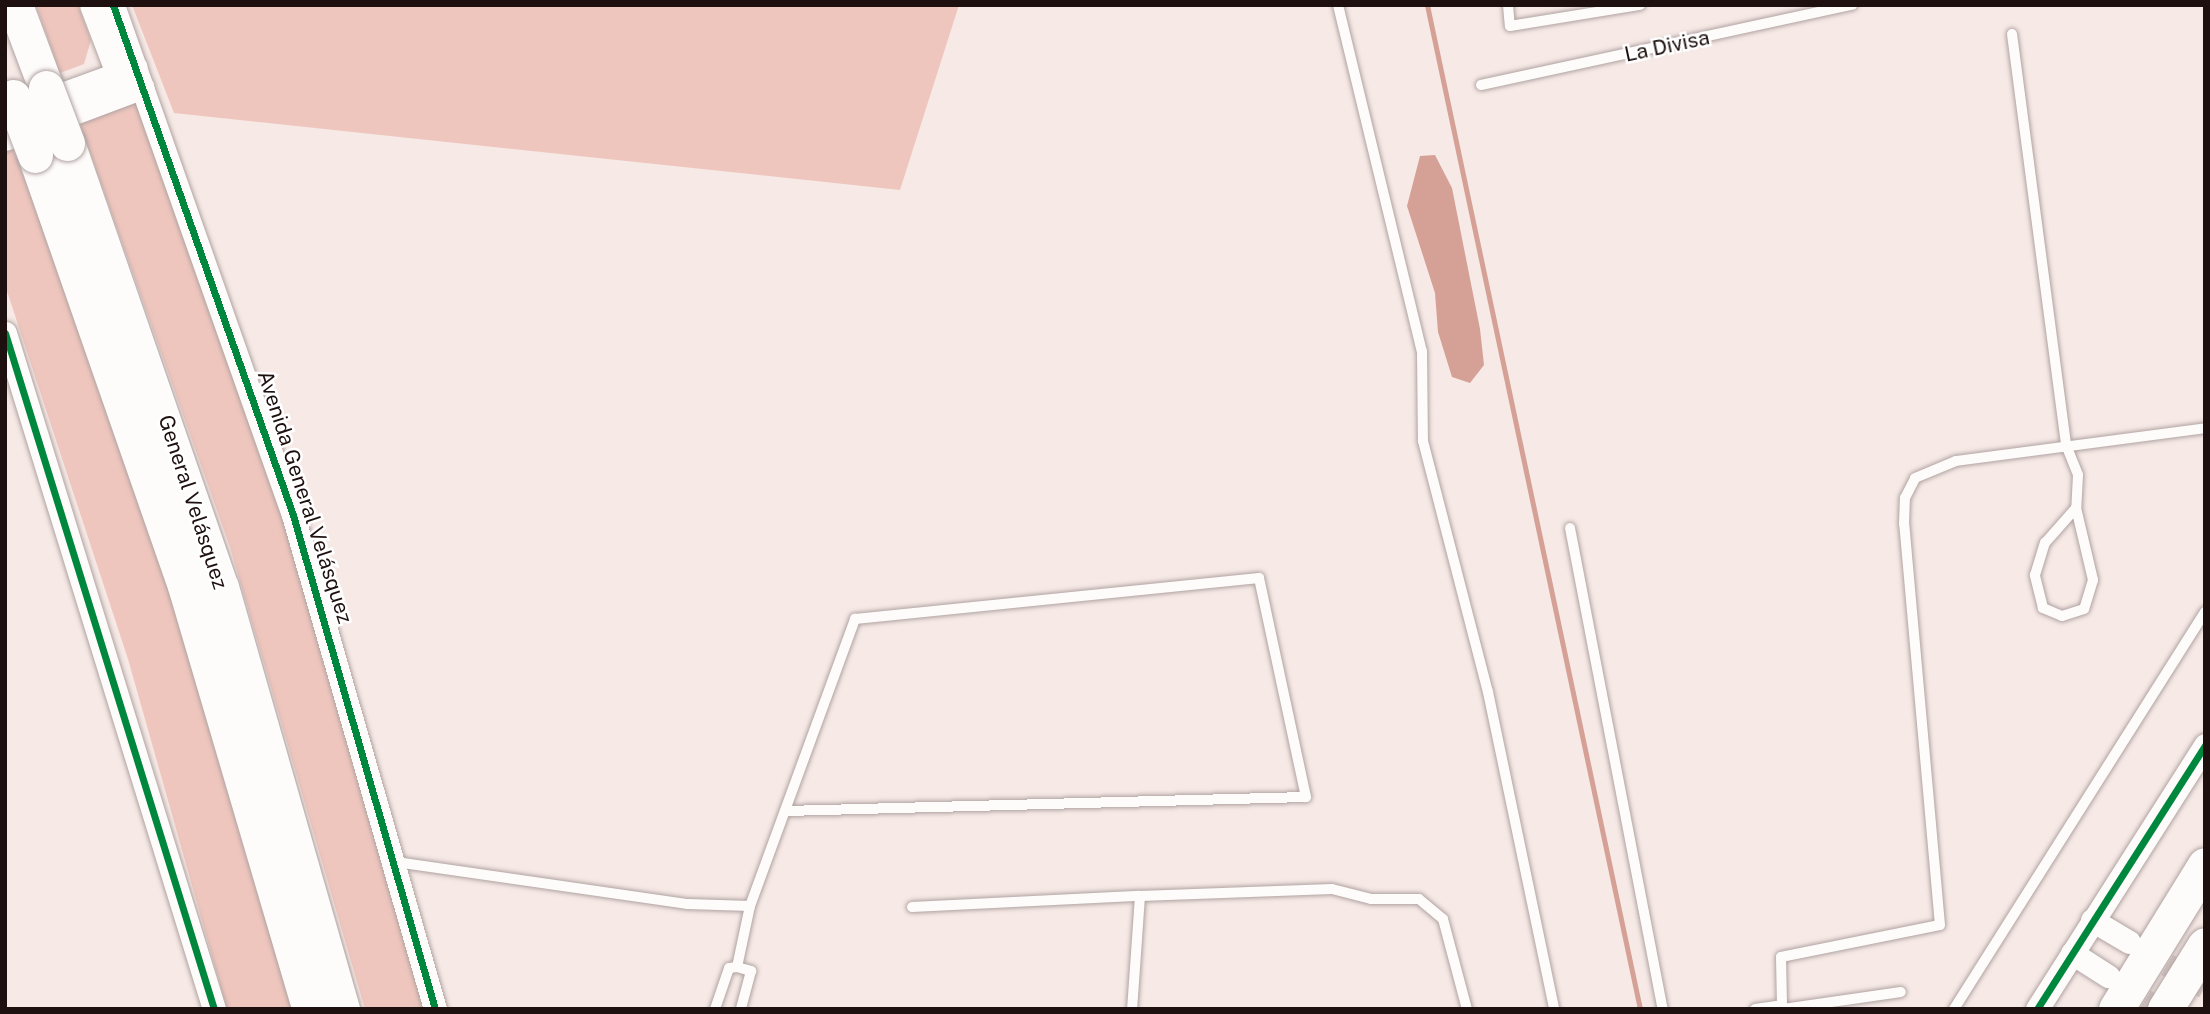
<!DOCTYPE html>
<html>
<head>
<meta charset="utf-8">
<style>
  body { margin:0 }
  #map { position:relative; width:2210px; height:1014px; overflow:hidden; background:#f6e9e6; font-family:"Public Sans",sans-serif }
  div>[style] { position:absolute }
  .green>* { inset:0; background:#efc6be }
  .water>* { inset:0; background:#d5a096 }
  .stream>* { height:5px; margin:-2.5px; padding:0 2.5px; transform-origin:2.5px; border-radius:2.5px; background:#d5a096 }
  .tertiary-tunnel>* { height:23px; margin-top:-11.5px; transform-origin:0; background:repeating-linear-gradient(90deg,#d5c8c6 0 23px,transparent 0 34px) }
  .roads { filter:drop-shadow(0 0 2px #b0a3a1) drop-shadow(0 0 2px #b0a3a1) }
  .service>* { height:10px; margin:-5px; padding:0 5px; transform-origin:5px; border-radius:5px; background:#fefcfb }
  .tertiary>* { height:23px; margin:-11.5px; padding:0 11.5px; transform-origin:11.5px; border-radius:11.5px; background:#fefcfb }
  .motorway>* { height:35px; margin:-17.5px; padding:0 17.5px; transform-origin:17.5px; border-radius:17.5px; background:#fefcfb }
  .bridges { filter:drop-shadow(0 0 2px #b0a3a1) drop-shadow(0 0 2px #b0a3a1) }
  .motorway-bridge>* { height:35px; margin:-17.5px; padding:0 17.5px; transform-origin:17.5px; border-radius:17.5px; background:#fefcfb }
  .cycleway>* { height:7px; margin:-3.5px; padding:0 3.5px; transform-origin:3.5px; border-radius:3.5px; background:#00873e }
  span { translate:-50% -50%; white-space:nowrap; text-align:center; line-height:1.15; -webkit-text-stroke:5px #fff; paint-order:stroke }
  .street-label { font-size:21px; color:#1d100e }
  .frame { position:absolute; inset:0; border:7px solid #1d100e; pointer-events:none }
</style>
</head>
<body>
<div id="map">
  <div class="green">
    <i style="clip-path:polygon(36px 5px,78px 5px,91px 40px,84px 64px,60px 73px)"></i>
    <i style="clip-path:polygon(132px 5px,959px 5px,900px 190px,174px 113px)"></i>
    <i style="clip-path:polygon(132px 102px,140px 105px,292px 541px,425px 1009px,365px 1009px,230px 547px,79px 121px)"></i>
    <i style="clip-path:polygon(5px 147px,12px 147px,59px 269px,168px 588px,293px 1009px,227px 1009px,128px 659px,5px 285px)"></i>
  </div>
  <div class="water">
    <i style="clip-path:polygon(1435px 155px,1452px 188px,1480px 329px,1484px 365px,1470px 383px,1452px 377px,1438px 332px,1435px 293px,1407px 206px,1420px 156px)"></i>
  </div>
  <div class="stream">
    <i style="left:1427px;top:5px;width:1026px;rotate:78.02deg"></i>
  </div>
  <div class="tertiary-tunnel">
    <i style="left:2138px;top:947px;width:78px;rotate:30.8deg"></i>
    <i style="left:2116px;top:982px;width:51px;rotate:32.1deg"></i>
  </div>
  <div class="roads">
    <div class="service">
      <i style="left:1338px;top:5px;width:356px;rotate:76.4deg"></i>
      <i style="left:1422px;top:351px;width:90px;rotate:89.4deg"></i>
      <i style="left:1423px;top:441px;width:259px;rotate:75.5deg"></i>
      <i style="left:1488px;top:692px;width:324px;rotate:78.2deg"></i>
      <i style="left:1508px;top:5px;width:21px;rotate:85deg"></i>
      <i style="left:1510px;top:26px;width:132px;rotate:-9.2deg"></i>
      <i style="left:2012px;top:34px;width:415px;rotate:82.5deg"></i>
      <i style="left:2066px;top:445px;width:32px;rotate:68deg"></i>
      <i style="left:2078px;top:475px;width:33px;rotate:93deg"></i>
      <i style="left:2076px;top:508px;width:74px;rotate:76.7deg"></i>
      <i style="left:2093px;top:580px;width:30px;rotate:107deg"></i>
      <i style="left:2084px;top:609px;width:23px;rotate:162deg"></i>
      <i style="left:2062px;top:616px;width:21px;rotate:-157deg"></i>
      <i style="left:2043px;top:608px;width:34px;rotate:-104deg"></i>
      <i style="left:2035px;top:575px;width:34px;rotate:-73deg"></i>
      <i style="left:2045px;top:543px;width:47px;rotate:-48.5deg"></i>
      <i style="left:1481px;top:85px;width:380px;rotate:-12.2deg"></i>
      <i style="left:1570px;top:528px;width:490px;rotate:79.1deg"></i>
      <i style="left:396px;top:862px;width:295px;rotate:8.2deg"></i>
      <i style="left:688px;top:904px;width:62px;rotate:1.8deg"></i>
      <i style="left:750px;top:906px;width:306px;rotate:-69.9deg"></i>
      <i style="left:855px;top:619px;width:406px;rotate:-5.8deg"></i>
      <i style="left:1259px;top:578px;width:224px;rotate:77.9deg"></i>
      <i style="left:1306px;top:797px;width:521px;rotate:178.46deg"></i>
      <i style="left:1140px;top:896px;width:192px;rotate:-2.1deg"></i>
      <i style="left:1332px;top:889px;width:40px;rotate:14.4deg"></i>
      <i style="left:1371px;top:899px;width:48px"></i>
      <i style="left:1419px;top:899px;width:31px;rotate:40deg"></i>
      <i style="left:1443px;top:919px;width:93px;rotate:75.1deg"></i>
      <i style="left:912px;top:907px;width:228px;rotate:-2.8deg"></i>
      <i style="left:1140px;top:896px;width:113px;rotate:94deg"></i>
      <i style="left:737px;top:967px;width:15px;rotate:16deg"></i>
      <i style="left:751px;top:971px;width:39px;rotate:105deg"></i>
      <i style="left:715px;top:1009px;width:43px;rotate:-71.1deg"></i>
      <i style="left:729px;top:968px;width:8px;rotate:-7deg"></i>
      <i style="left:737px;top:967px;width:62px;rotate:-78deg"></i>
      <i style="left:1755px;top:1009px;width:27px;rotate:-8deg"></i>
      <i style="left:1782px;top:1005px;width:48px;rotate:-91.2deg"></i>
      <i style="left:1781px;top:957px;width:162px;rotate:-11.4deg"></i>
      <i style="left:1940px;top:925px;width:403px;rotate:-95.1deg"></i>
      <i style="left:1904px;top:524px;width:26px;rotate:-88deg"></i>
      <i style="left:1905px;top:498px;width:22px;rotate:-63deg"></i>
      <i style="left:1915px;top:478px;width:44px;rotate:-22.5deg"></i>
      <i style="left:1956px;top:461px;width:251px;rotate:-7.5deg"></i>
      <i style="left:1783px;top:1009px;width:119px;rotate:-8.2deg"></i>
      <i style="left:1954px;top:1009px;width:470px;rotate:-57.7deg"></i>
    </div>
    <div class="tertiary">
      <i style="left:91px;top:5px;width:73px;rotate:69.1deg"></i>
      <i style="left:113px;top:5px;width:541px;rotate:70.56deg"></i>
      <i style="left:293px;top:515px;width:514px;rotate:73.96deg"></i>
      <i style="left:37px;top:103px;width:105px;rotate:-20deg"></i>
      <i style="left:5px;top:139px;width:147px;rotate:-20.6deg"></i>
      <i style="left:5px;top:333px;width:708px;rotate:72.82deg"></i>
      <i style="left:2092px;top:920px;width:43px;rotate:30.7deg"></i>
      <i style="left:2072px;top:953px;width:43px;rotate:32.6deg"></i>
      <i style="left:2037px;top:1009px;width:313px;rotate:-57.5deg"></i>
    </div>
    <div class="motorway">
      <i style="left:15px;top:5px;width:89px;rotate:69.5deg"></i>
      <i style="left:67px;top:143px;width:470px;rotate:70.9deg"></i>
      <i style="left:221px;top:587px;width:439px;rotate:74deg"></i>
      <i style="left:35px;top:155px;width:460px;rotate:70.8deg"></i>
      <i style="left:186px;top:589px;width:438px;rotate:73.6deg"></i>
      <i style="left:2116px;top:1009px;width:169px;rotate:-58.3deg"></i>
      <i style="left:2165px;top:1009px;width:75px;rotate:-58deg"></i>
    </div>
  </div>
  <div class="bridges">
    <div class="motorway-bridge">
      <i style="left:46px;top:88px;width:59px;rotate:69.1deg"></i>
      <i style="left:13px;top:97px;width:62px;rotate:69.2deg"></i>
    </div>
  </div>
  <div class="cycleway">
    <i style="left:113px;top:5px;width:541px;rotate:70.56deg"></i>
    <i style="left:293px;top:515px;width:514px;rotate:73.96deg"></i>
    <i style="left:5px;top:333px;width:708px;rotate:72.82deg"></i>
    <i style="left:2037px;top:1009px;width:313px;rotate:-57.5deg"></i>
  </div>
  <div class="street-label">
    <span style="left:1667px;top:46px;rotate:-12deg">La Divisa</span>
    <span style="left:305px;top:497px;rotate:72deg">Avenida General Velásquez</span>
    <span style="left:193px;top:502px;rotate:72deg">General Velásquez</span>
  </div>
  <div class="frame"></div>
</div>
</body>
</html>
